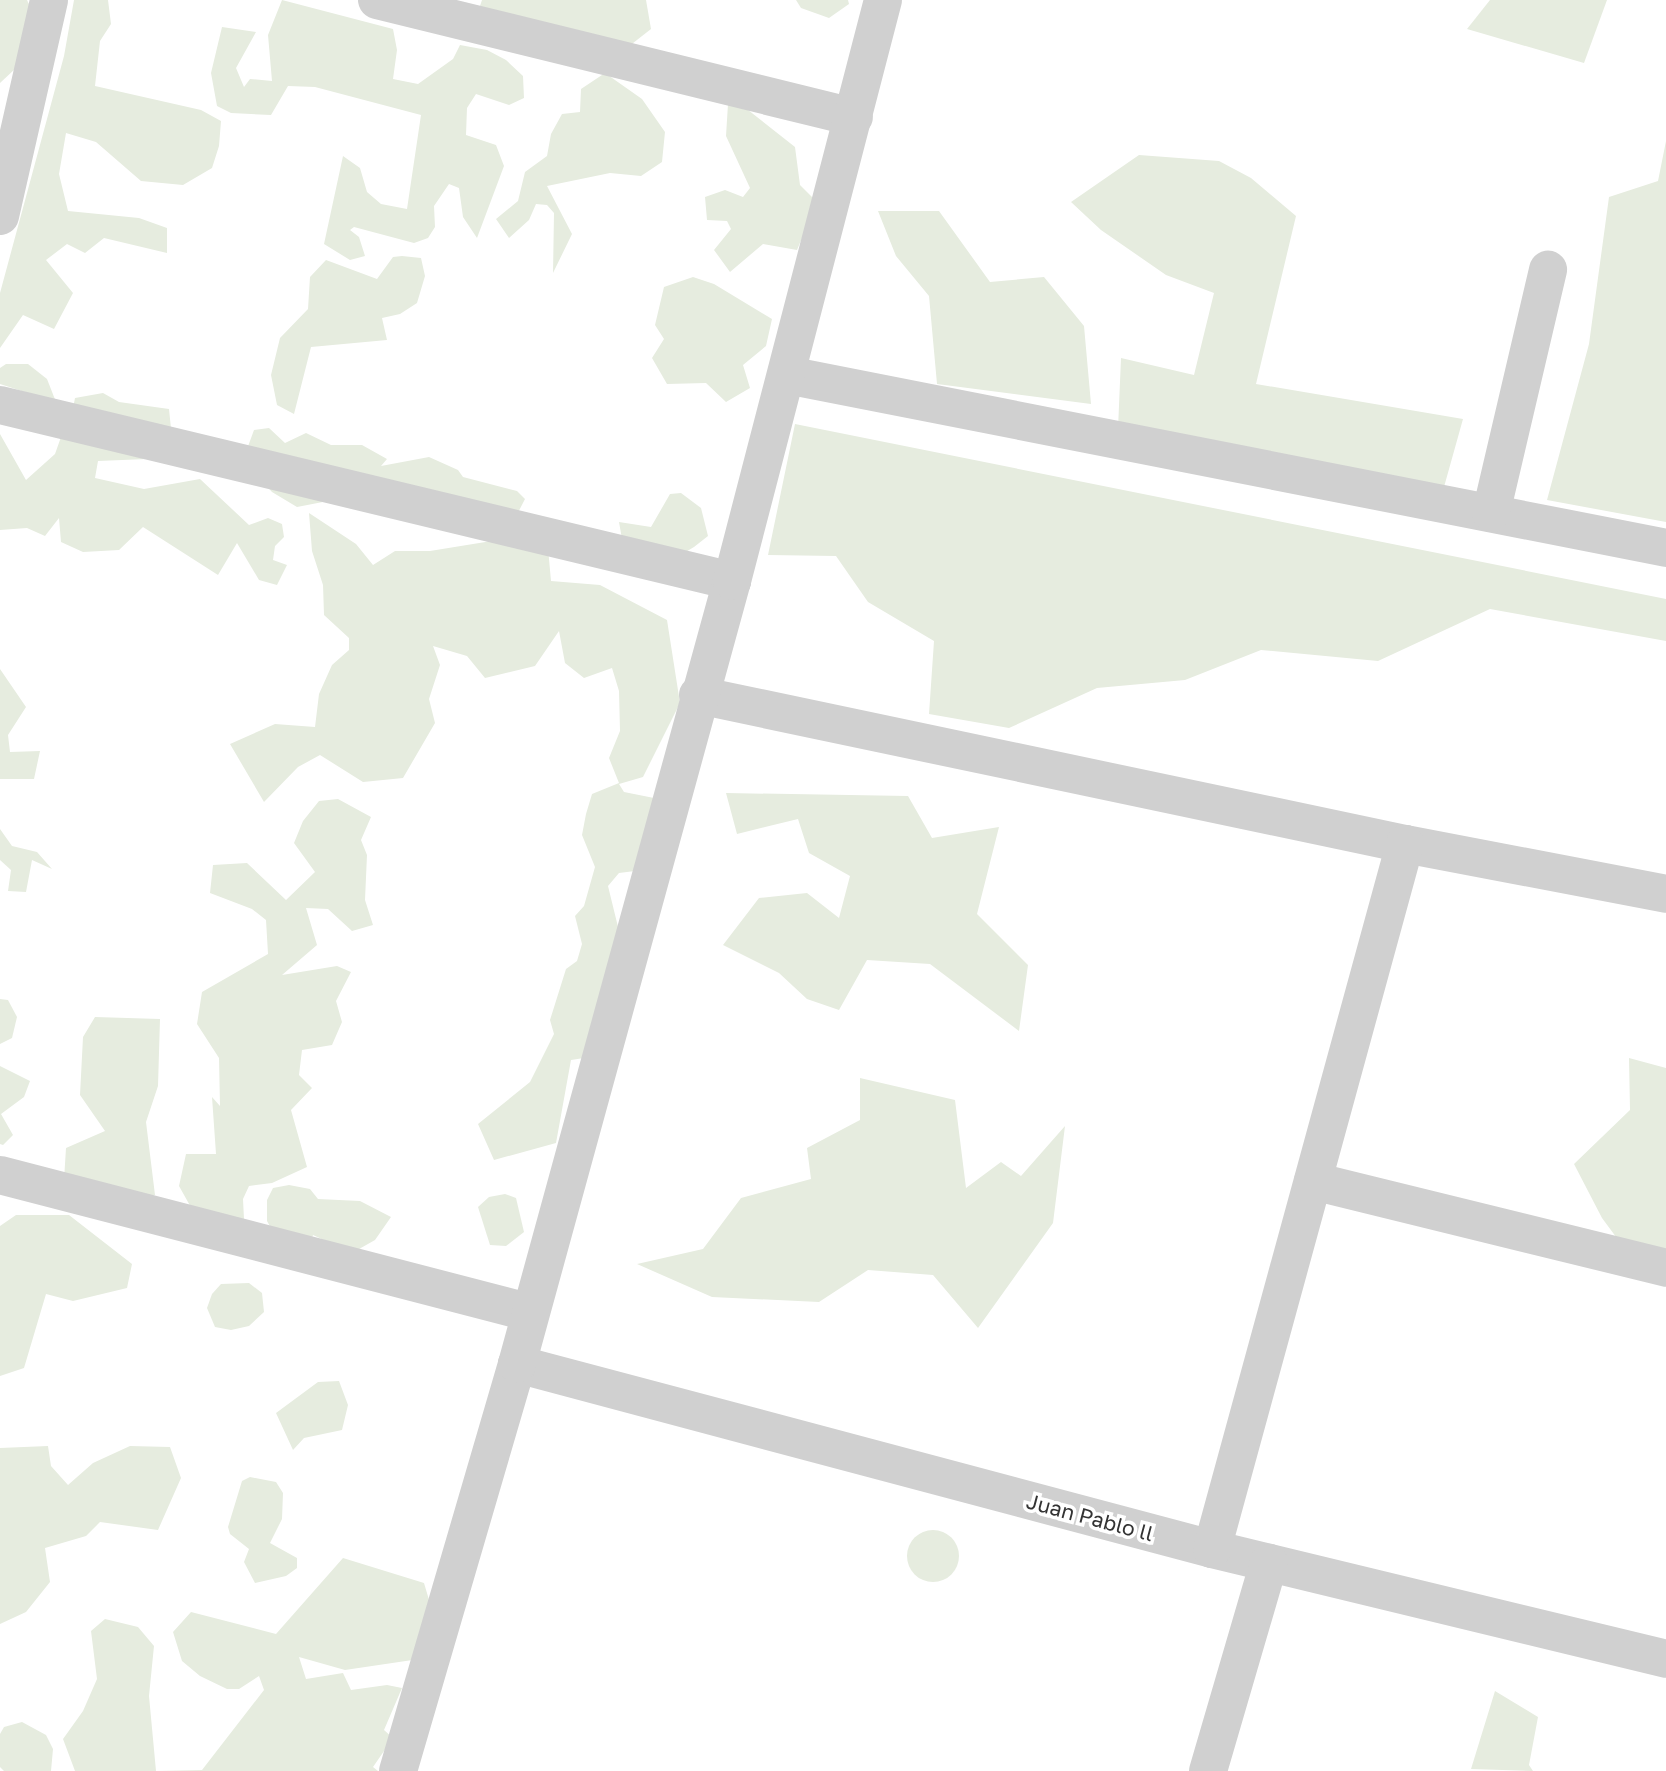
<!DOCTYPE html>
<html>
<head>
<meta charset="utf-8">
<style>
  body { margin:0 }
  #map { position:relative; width:1666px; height:1771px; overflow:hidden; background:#fff; font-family:"Golos Text",sans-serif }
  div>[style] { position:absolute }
  .green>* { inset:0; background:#e6ecdf }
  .round { border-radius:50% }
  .minor>* { height:38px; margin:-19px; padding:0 19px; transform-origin:19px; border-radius:19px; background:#d0d0d0 }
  span { translate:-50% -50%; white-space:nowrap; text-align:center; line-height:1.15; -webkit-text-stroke:7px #fff; paint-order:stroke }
  .street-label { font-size:21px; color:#333 }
</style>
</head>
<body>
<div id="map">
  <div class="green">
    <i style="clip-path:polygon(0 0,27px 0,46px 40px,0 83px)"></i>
    <i style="clip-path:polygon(74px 0,108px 0,111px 24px,100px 41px,95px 86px,201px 110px,221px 121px,219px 146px,212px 168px,183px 185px,141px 181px,96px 142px,66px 133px,59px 174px,68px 211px,139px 218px,167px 228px,167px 253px,104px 238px,85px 253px,67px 244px,46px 260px,73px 293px,54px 329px,23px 315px,0 348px,0 293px,64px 56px)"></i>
    <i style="clip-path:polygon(282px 0,393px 29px,397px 50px,393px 79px,418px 84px,453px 59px,460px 45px,487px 50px,506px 60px,523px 76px,524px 98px,509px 105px,476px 94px,467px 108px,466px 135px,496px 145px,504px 166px,477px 238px,463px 217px,459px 188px,449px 184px,434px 206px,435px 227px,428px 238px,414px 243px,354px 227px,350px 230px,359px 237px,365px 256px,350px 260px,324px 244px,343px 156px,360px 168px,367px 192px,381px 204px,407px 209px,421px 115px,315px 87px,288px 86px,271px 115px,231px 113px,217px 106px,211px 73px,222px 27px,256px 32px,236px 68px,244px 87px,250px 79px,272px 81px,268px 35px)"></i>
    <i style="clip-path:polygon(482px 0,646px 0,651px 29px,628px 47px,478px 12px)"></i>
    <i style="clip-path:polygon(796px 0,848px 0,849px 4px,829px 18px,801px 8px)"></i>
    <i style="clip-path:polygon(1490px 0,1607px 0,1584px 63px,1467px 29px)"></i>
    <i style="clip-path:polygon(605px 73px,642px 99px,665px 132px,662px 162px,641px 176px,610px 173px,547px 186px,572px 234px,553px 273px,554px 213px,547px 205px,536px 204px,529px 220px,509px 238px,496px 219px,518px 201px,525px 172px,547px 156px,551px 134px,562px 114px,580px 112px,581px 89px)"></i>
    <i style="clip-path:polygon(728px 104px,743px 106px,795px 147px,800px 185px,817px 202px,797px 250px,763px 244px,730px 272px,714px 250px,731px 229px,727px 221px,707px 220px,705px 197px,725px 190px,743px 197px,750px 188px,726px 136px)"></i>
    <i style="clip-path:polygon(1666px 141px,1666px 522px,1547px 500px,1589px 344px,1609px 197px,1658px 181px)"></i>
    <i style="clip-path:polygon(1139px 155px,1219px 161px,1251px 178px,1296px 216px,1256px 384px,1463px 419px,1444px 487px,1118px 429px,1121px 358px,1194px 375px,1214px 293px,1166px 275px,1101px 230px,1071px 202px)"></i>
    <i style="clip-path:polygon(878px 211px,939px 211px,990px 282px,1044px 277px,1084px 326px,1091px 404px,937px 384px,929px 296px,896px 256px)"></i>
    <i style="clip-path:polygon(402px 256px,421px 258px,425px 276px,417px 303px,400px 314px,382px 318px,387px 340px,311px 347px,294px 414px,277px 405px,271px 375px,280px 338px,308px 309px,310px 277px,326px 260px,377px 279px,393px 257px)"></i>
    <i style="clip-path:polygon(693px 277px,714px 284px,772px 319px,766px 346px,743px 365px,750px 388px,726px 402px,706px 383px,667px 384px,652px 358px,664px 339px,655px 325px,664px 287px)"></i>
    <i style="clip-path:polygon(6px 364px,28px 364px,47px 379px,56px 402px,0 384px,0 368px)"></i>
    <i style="clip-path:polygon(103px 393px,119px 402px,169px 409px,173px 448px,147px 459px,98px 461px,95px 478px,144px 489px,200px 479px,249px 525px,268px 518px,282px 524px,284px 537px,275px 546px,273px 560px,287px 565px,277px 585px,259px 580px,237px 543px,218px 575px,143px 527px,119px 550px,83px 552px,61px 542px,59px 518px,45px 536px,27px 528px,0 530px,0 434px,26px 480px,55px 454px,61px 437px,68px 433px,75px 398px)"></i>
    <i style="clip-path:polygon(795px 424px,1666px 599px,1666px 641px,1490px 609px,1378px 661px,1261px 650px,1185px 680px,1097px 688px,1009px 728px,929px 714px,934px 641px,868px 602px,836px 556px,768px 555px)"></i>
    <i style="clip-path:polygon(269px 428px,285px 443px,306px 433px,331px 445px,362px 445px,387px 459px,381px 466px,429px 457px,458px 470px,463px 477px,517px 491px,525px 499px,509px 530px,364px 494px,297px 507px,272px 492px,243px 460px,254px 430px)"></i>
    <i style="clip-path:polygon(681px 493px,701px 508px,708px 536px,694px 547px,667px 563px,622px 539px,619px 522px,651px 527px,670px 494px)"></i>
    <i style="clip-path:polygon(309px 513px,356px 544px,373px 565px,395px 551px,430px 551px,528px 535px,548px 548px,551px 581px,600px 585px,667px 620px,680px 703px,643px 777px,619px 784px,624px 792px,654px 798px,635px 871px,619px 873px,608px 886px,630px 976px,584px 1058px,571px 1060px,556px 1143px,494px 1160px,478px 1124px,530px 1082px,554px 1034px,550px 1020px,566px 969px,577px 961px,582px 944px,575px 916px,584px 906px,595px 867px,582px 835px,586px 814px,592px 794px,619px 783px,609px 758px,620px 731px,619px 691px,612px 668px,584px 678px,565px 663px,559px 631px,535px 666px,485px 678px,467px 656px,433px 646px,440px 665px,429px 699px,435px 723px,403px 778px,363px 782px,320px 755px,298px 767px,264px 802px,230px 744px,275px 724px,315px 727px,319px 694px,332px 665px,349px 650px,349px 638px,324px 615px,323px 585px,312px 551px)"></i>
    <i style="clip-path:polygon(0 669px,26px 707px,8px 735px,10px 752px,40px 751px,34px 779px,0 779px)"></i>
    <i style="clip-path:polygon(726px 793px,908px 796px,932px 838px,999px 827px,977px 914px,1028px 965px,1019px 1031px,930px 964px,867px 960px,839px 1010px,807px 999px,779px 973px,723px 945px,759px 898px,807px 893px,839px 918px,850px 876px,809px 853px,798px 819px,737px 834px)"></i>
    <i style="clip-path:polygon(338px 799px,371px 817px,361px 840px,367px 855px,365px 900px,373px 925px,352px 931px,328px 909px,306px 908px,317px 945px,282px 975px,337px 966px,351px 972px,336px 1001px,342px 1022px,332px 1045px,302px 1050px,299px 1075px,312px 1088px,291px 1110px,307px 1167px,272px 1183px,249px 1186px,243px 1199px,244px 1219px,193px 1211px,179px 1186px,186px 1154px,216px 1154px,212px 1097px,220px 1106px,219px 1058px,197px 1024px,202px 992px,268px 954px,266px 920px,252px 909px,210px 893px,213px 865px,247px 863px,286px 900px,315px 872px,294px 843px,303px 821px,319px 801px)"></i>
    <i style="clip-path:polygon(0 829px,12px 846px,37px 852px,52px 869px,32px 860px,26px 892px,8px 891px,11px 870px,0 860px)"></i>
    <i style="clip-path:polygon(0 999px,8px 1000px,17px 1017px,12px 1038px,0 1044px)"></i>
    <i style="clip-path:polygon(95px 1017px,160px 1019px,158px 1086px,146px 1122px,155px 1195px,127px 1207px,64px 1180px,66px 1148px,105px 1131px,80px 1095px,83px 1037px)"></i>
    <i style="clip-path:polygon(1629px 1058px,1666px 1068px,1666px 1253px,1636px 1264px,1602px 1218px,1574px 1164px,1630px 1110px)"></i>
    <i style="clip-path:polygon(0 1066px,30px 1081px,24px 1097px,1px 1114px,13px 1135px,3px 1145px,0 1144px)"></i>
    <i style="clip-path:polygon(860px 1078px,955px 1100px,966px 1188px,1001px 1162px,1021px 1176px,1065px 1126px,1053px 1223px,978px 1328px,933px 1275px,868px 1270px,819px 1302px,712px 1297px,637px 1264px,703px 1249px,741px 1198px,811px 1179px,807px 1148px,860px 1120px)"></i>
    <i style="clip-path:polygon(289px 1185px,310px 1189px,318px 1199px,360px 1201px,391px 1217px,375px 1240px,352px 1253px,313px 1235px,307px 1252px,277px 1239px,267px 1221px,267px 1200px,273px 1188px)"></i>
    <i style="clip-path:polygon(505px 1194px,516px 1198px,524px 1232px,506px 1246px,490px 1245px,478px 1207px,489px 1197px)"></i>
    <i style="clip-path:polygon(16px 1215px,69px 1215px,132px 1264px,127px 1288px,73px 1301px,46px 1294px,24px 1368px,0 1376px,0 1226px)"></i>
    <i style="clip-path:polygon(249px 1283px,262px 1293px,264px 1312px,249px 1326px,231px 1330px,215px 1327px,207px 1308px,212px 1294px,221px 1284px)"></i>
    <i style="clip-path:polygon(339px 1381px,348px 1405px,342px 1430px,304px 1438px,293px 1450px,276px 1413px,318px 1382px)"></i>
    <i style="clip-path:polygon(48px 1446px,51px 1466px,68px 1485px,93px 1463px,130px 1446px,170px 1447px,181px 1478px,158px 1530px,100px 1522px,86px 1536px,45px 1548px,50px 1582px,26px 1612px,0 1624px,0 1448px)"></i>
    <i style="clip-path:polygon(250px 1477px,276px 1482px,283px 1493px,282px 1519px,270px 1543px,297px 1558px,297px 1568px,286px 1576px,255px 1583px,244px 1562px,249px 1549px,230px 1534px,228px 1527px,242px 1481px)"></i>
    <i class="round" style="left:907px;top:1530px;width:52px;height:52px"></i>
    <i style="clip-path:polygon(343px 1558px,424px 1583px,435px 1620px,426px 1658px,345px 1670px,299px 1657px,306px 1679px,343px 1673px,351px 1690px,387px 1685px,402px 1688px,384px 1730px,393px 1738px,373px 1767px,378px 1771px,75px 1771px,63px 1739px,83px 1711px,97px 1679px,91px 1631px,105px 1619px,138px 1627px,154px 1646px,149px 1696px,156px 1771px,202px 1770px,264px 1690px,259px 1676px,239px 1689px,227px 1689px,200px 1676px,182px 1661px,173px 1632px,191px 1612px,276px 1634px)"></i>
    <i style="clip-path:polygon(1495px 1691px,1538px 1717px,1529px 1765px,1533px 1771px,1471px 1769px)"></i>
    <i style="clip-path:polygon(22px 1722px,46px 1735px,53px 1749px,51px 1771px,4px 1771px,0 1767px,0 1734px,4px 1727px)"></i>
  </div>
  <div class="minor">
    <i style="left:377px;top:0;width:491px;rotate:13.8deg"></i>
    <i style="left:0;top:216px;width:221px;rotate:-77.2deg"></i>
    <i style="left:787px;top:375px;width:896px;rotate:11.13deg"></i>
    <i style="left:0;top:405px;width:753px;rotate:13.52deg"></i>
    <i style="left:1491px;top:513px;width:250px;rotate:-76.8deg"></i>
    <i style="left:698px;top:695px;width:723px;rotate:11.9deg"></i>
    <i style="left:1405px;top:844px;width:266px;rotate:10.8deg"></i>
    <i style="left:0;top:1175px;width:545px;rotate:14.55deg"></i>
    <i style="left:1313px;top:1181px;width:364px;rotate:13.8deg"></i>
    <i style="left:517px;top:1364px;width:719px;rotate:14.91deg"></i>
    <i style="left:1212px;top:1549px;width:467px;rotate:13.6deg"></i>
    <i style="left:1212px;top:1549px;width:731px;rotate:-74.69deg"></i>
    <i style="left:398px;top:1771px;width:424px;rotate:-73.7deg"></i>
    <i style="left:517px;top:1364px;width:812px;rotate:-74.65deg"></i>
    <i style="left:732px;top:581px;width:600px;rotate:-75.43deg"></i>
    <i style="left:1208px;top:1771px;width:217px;rotate:-73.7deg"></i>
  </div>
  <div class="street-label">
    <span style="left:1090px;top:1517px;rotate:15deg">Juan Pablo ll</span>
  </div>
</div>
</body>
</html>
